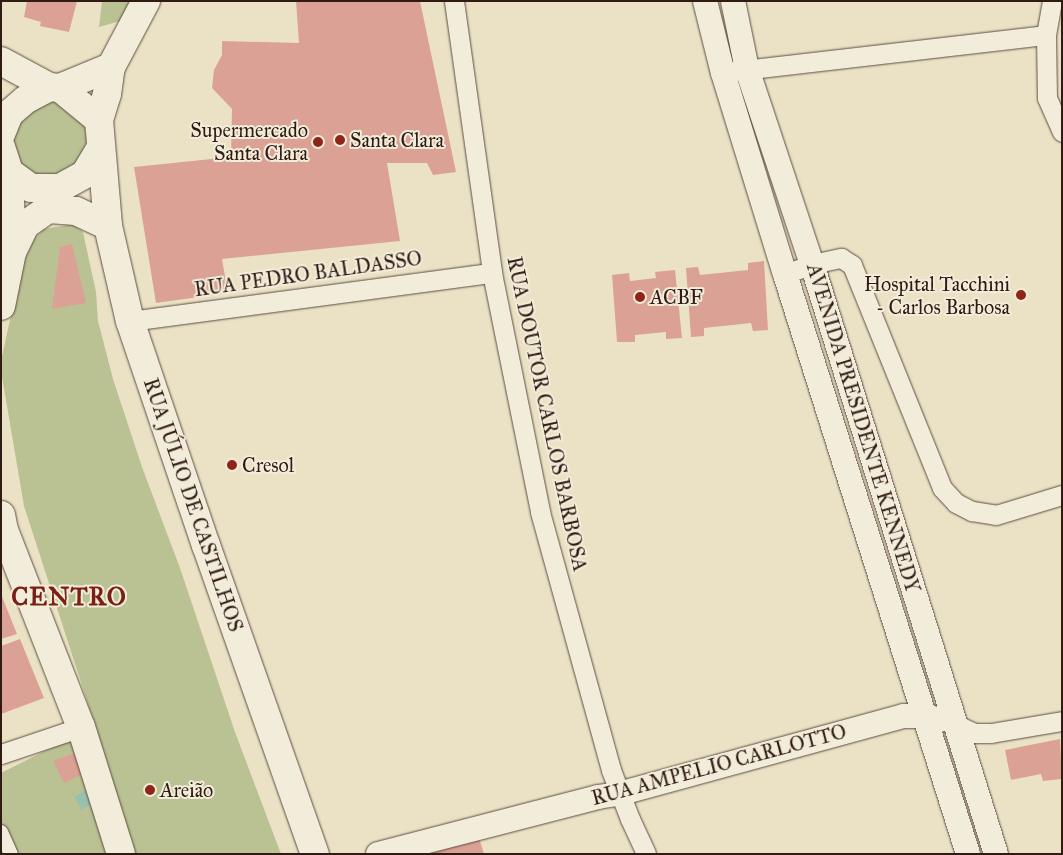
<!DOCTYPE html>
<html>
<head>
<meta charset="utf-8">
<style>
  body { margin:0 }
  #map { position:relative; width:1063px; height:855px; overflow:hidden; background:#ebe2c6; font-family:"IM FELL Great Primer",serif }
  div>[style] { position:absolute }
  .green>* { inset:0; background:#bac293 }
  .water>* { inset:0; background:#99bfaf; transform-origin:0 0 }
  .building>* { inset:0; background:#dca195 }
  .roads { filter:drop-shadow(0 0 1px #5e4d40) drop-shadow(0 0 1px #5e4d40) }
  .pedestrian>* { height:14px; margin:-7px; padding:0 7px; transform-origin:7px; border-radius:7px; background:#f2ecda }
  .minor>* { height:19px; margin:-9.5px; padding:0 9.5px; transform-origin:9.5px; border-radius:9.5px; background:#f2ecda }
  .tertiary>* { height:24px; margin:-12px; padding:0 12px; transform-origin:12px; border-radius:12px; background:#f2ecda }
  .secondary>* { height:28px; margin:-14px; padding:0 14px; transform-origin:14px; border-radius:14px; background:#f2ecda }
  .dots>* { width:14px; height:14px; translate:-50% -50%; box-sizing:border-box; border:2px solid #f2ecda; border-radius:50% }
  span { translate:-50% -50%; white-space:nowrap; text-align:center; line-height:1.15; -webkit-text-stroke:4px #f2ecda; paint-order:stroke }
  .poi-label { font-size:20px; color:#2f1b13 }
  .right { translate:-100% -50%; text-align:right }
  .left { translate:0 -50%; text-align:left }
  .street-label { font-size:20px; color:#2f1b13 }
  .district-label { font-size:25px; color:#7a1f14; font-weight:700; letter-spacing:1px }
  .frame { position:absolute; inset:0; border:2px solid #2f1b13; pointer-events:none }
</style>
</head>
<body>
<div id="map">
  <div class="green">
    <i style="clip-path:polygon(102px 1px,130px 1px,120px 21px,99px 27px)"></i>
    <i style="clip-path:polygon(54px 96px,84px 122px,87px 141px,78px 160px,61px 177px,34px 174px,19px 162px,13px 144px,19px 118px)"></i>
    <i style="clip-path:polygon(73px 224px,83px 232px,96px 292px,98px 321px,113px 379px,142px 467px,180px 568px,235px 732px,281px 854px,134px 854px,108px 766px,24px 506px,1px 371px,1px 361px,26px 246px,44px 229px)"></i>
    <i style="clip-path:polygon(80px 733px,115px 854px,1px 854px,1px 773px)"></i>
  </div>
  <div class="water">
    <i style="left:92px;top:787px;width:15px;height:20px;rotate:62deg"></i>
  </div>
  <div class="building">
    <i style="clip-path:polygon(27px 1px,77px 1px,69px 32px,40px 26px,41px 22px,24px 17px)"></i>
    <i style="clip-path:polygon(296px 1px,420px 1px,456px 172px,433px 175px,427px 163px,387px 163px,400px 241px,222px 259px,228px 293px,156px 303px,134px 167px,231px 157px,232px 109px,212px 88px,214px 70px,222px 55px,222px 41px,299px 43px)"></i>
    <i style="clip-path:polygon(72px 244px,86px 303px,52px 309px,60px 247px)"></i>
    <i style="clip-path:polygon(764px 261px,768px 330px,753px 331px,751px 323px,704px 328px,704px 336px,691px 337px,686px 268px,698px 267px,700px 275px,748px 270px,748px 263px)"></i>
    <i style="clip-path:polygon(675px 270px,682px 338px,666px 339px,666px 332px,635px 335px,635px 342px,617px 342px,612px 275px,629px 273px,630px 281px,656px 278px,655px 272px)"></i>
    <i style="clip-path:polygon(1px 594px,17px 634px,1px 639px)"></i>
    <i style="clip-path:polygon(20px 639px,44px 698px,1px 714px,1px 646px)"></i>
    <i style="clip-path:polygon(1060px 739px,1062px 779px,1043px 781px,1041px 774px,1011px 780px,1005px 750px)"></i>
    <i style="clip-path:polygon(72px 754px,77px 755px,84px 769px,81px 775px,64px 783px,53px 761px)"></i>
    <i style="clip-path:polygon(478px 835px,484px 854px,417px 854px)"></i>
  </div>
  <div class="roads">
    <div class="pedestrian">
      <i style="left:1px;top:832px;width:24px;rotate:66deg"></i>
    </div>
    <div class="minor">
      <i style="left:454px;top:1px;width:275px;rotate:82deg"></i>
      <i style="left:492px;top:273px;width:244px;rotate:78.6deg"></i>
      <i style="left:540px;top:512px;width:268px;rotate:74.6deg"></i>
      <i style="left:611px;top:770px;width:53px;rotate:68.8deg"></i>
      <i style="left:630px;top:819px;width:38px;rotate:65deg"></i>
      <i style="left:1052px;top:1px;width:35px;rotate:100deg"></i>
      <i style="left:1046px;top:35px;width:63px;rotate:89.1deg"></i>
      <i style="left:1047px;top:98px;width:37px;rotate:66deg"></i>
      <i style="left:734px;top:71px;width:314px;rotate:-6.6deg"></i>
      <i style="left:785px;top:274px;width:29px;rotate:-20deg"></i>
      <i style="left:812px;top:264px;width:30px;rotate:-12deg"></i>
      <i style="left:841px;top:258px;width:13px;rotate:32deg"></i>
      <i style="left:852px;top:265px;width:240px;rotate:68deg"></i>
      <i style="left:942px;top:488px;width:21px;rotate:47deg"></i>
      <i style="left:956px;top:503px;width:18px;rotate:27deg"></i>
      <i style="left:972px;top:511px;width:24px;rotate:9deg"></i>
      <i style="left:996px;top:515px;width:69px;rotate:-16.9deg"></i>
      <i style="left:130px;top:321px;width:365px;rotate:-7.6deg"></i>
      <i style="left:955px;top:724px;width:21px;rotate:25deg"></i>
      <i style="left:974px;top:733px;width:17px"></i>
      <i style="left:991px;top:733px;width:72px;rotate:-9.6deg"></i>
      <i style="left:1px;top:754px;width:84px;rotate:-18.6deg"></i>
    </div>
    <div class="tertiary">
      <i style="left:705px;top:1px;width:74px;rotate:76deg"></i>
      <i style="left:723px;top:73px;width:210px;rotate:72.9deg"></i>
      <i style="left:785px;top:274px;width:608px;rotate:72.49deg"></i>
      <i style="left:733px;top:1px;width:69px;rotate:78.4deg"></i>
      <i style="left:747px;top:69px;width:206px;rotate:71.6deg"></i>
      <i style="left:812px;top:264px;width:618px;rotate:72.68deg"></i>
      <i style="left:378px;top:854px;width:227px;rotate:-14.5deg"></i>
      <i style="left:598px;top:797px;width:24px;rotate:-9deg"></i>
      <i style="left:622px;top:793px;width:291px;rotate:-15.3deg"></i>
      <i style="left:903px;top:716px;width:23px"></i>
      <i style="left:926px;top:716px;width:14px;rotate:17deg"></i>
    </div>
    <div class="secondary">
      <i style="left:1px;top:61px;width:55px;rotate:28.4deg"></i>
      <i style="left:60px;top:88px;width:55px;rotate:-22.4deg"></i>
      <i style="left:99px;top:120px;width:27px;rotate:-73deg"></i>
      <i style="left:107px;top:94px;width:27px;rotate:-82deg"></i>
      <i style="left:111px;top:67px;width:75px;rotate:-62.1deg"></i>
      <i style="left:1px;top:134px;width:22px;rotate:-68deg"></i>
      <i style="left:9px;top:114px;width:21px;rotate:-41deg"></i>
      <i style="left:25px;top:100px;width:27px;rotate:-28deg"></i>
      <i style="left:49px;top:87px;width:11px;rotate:5deg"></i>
      <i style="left:60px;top:88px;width:50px;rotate:39.4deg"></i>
      <i style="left:99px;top:120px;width:106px;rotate:85.1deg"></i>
      <i style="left:108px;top:226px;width:98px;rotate:77deg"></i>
      <i style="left:130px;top:321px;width:237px;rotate:71.3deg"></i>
      <i style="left:206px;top:545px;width:328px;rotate:70.6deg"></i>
      <i style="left:1px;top:147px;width:26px;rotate:72deg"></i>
      <i style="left:9px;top:172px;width:80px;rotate:87.9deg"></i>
      <i style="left:12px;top:252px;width:55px;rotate:101.5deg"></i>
      <i style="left:9px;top:172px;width:27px;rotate:36deg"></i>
      <i style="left:31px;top:188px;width:29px"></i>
      <i style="left:60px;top:188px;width:29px;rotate:-29deg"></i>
      <i style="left:85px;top:174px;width:29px;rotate:-59deg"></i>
      <i style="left:12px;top:252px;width:30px;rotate:-64deg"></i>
      <i style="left:25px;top:225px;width:28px;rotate:-35deg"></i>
      <i style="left:48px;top:209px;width:28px;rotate:4deg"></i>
      <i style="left:76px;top:211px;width:35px;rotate:25deg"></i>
      <i style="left:1px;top:515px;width:15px;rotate:79deg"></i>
      <i style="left:4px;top:530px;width:212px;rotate:68.7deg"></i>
      <i style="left:81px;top:727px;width:133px;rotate:72.5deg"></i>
    </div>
  </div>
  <div class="dots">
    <i style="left:340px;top:140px;background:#8f2418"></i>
    <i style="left:318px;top:142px;background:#8f2418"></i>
    <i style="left:1021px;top:295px;background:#8f2418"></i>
    <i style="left:640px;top:297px;background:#8f2418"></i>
    <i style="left:232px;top:465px;background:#8f2418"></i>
    <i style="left:150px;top:790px;background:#8f2418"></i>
  </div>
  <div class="poi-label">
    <span class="right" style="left:308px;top:142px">Supermercado<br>Santa Clara</span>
    <span class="left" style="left:350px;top:140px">Santa Clara</span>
    <span class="right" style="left:1010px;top:296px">Hospital Tacchini<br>- Carlos Barbosa</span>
    <span class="left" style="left:650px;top:297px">ACBF</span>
    <span class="left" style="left:242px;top:465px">Cresol</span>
    <span class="left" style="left:160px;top:790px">Areião</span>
  </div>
  <div class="street-label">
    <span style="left:308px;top:274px;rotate:-8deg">RUA PEDRO BALDASSO</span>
    <span style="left:547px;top:414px;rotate:78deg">RUA DOUTOR CARLOS BARBOSA</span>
    <span style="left:863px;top:428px;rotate:73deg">AVENIDA PRESIDENTE KENNEDY</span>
    <span style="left:193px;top:505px;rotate:71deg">RUA JÚLIO DE CASTILHOS</span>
    <span style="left:719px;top:765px;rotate:-15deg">RUA AMPELIO CARLOTTO</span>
  </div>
  <div class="district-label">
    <span style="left:69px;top:597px">CENTRO</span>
  </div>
  <div class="frame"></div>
</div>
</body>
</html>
